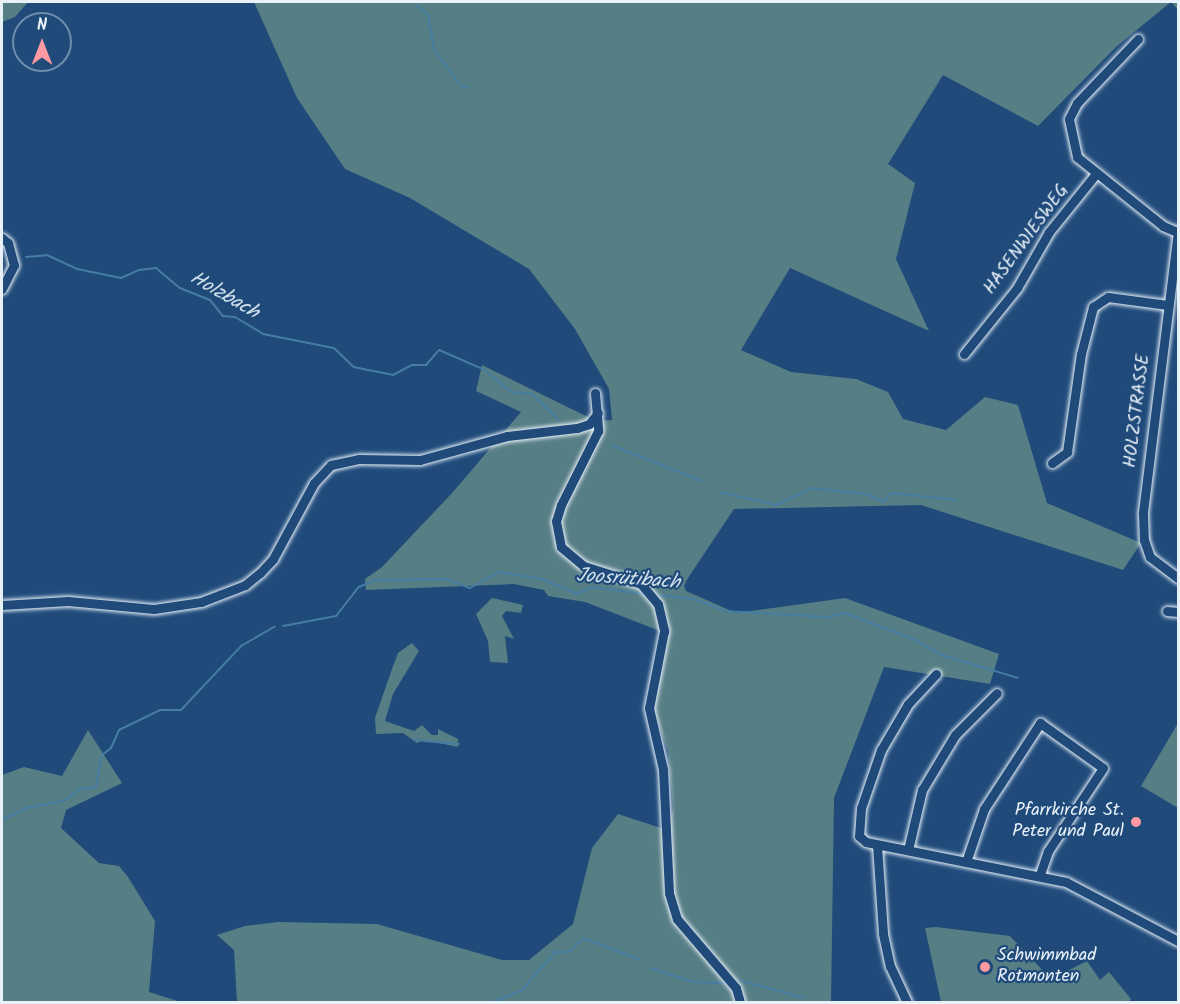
<!DOCTYPE html>
<html>
<head>
<meta charset="utf-8">
<style>
  body { margin:0 }
  #map { position:relative; width:1180px; height:1004px; overflow:hidden; background:#1f4a7a; font-family:Kalam,sans-serif }
  div>[style] { position:absolute }
  .green>* { inset:0; background:#567e85 }
  .stream>* { height:2px; margin:-1px; padding:0 1px; transform-origin:1px; border-radius:1px; background:#467da3 }
  .roads { filter:drop-shadow(0 0 2px #e8f1f8) drop-shadow(0 0 2px #e8f1f8) }
  .minor>* { height:9px; margin:-4.5px; padding:0 4.5px; transform-origin:4.5px; border-radius:4.5px; background:#1f4a7a }
  .dots>* { width:16px; height:16px; translate:-50% -50%; box-sizing:border-box; border:3px solid #1f4a7a; border-radius:50% }
  span { translate:-50% -50%; white-space:nowrap; text-align:center; line-height:1.15; -webkit-text-stroke:4.5px #1f4a7a; paint-order:stroke }
  .street-label { font-size:18px; color:#e8f1f8 }
  .poi-label { font-size:18px; color:#e8f1f8 }
  .right { translate:-100% -50%; text-align:right }
  .left { translate:0 -50%; text-align:left }
  .water-label { font-size:20px; color:#d0e0eb; font-style:italic }
  .frame { position:absolute; inset:0; border:3px solid #e8f1f8; pointer-events:none }
  .north { position:absolute; left:12px; top:12px; width:60px; height:60px; box-sizing:border-box; background:#1f4a7a; border:2px solid #6f8dac; border-radius:50%; rotate:0deg; font-size:16px; font-weight:700; line-height:24px; text-align:center; color:#e8f1f8 }
  .north::after { content:''; display:block; margin:auto; width:21px; height:27px; background:#ff9aa2; clip-path:polygon(50% 0,100% 100%,50% 72%,0 100%) }
</style>
</head>
<body>
<div id="map">
  <div class="green">
    <i style="clip-path:polygon(2px 2px,28px 2px,15px 17px,2px 22px)"></i>
    <i style="clip-path:polygon(254px 2px,1178px 2px,1178px 10px,1171px 2px,1117px 46px,1038px 126px,943px 75px,888px 164px,915px 183px,896px 259px,929px 331px,790px 268px,741px 350px,791px 372px,856px 379px,888px 392px,903px 419px,946px 430px,985px 397px,1018px 405px,1047px 503px,1141px 543px,1123px 570px,921px 505px,734px 509px,688px 578px,684px 586px,686px 591px,736px 613px,845px 598px,999px 654px,990px 684px,884px 667px,834px 798px,831px 1002px,742px 1002px,678px 917px,671px 891px,669px 830px,673px 807px,668px 751px,655px 714px,655px 688px,670px 627px,660px 631px,585px 602px,548px 596px,544px 590px,514px 584px,366px 590px,365px 579px,382px 567px,453px 492px,521px 412px,476px 391px,482px 365px,596px 421px,612px 420px,609px 389px,575px 329px,529px 269px,410px 198px,345px 169px,297px 98px)"></i>
    <i style="clip-path:polygon(492px 598px,523px 605px,521px 613px,506px 611px,502px 616px,514px 639px,505px 636px,508px 663px,490px 662px,488px 641px,476px 614px)"></i>
    <i style="clip-path:polygon(412px 643px,419px 651px,393px 694px,385px 721px,414px 731px,422px 725px,432px 735px,438px 735px,438px 729px,458px 739px,458px 747px,424px 740px,417px 743px,403px 733px,376px 734px,375px 718px,392px 669px,398px 653px)"></i>
    <i style="clip-path:polygon(1178px 723px,1178px 808px,1141px 786px)"></i>
    <i style="clip-path:polygon(88px 730px,122px 783px,66px 810px,61px 828px,99px 863px,119px 866px,128px 877px,155px 921px,149px 992px,181px 1002px,2px 1002px,2px 775px,24px 767px,62px 776px)"></i>
    <i style="clip-path:polygon(618px 814px,667px 830px,674px 921px,735px 989px,738px 1002px,237px 1002px,234px 950px,217px 935px,245px 926px,278px 922px,377px 924px,502px 960px,529px 960px,573px 924px,592px 848px)"></i>
    <i style="clip-path:polygon(936px 927px,1010px 936px,1051px 979px,1087px 961px,1100px 980px,1109px 972px,1131px 999px,1129px 1002px,941px 1002px,925px 928px)"></i>
  </div>
  <div class="stream">
    <i style="left:417px;top:6px;width:14px;rotate:39deg"></i>
    <i style="left:428px;top:15px;width:36px;rotate:80deg"></i>
    <i style="left:434px;top:50px;width:45px;rotate:53.1deg"></i>
    <i style="left:461px;top:86px;width:7px;rotate:8deg"></i>
    <i style="left:26px;top:257px;width:21px;rotate:-5deg"></i>
    <i style="left:47px;top:255px;width:33px;rotate:25deg"></i>
    <i style="left:77px;top:269px;width:45px;rotate:11.6deg"></i>
    <i style="left:121px;top:278px;width:20px;rotate:-24deg"></i>
    <i style="left:139px;top:270px;width:17px;rotate:-7deg"></i>
    <i style="left:156px;top:268px;width:31px;rotate:40deg"></i>
    <i style="left:180px;top:288px;width:32px;rotate:22deg"></i>
    <i style="left:210px;top:300px;width:21px;rotate:51deg"></i>
    <i style="left:223px;top:316px;width:12px;rotate:5deg"></i>
    <i style="left:235px;top:317px;width:33px;rotate:31deg"></i>
    <i style="left:263px;top:334px;width:72px;rotate:11.2deg"></i>
    <i style="left:334px;top:348px;width:28px;rotate:44deg"></i>
    <i style="left:354px;top:367px;width:14px;rotate:12deg"></i>
    <i style="left:368px;top:370px;width:25px;rotate:11deg"></i>
    <i style="left:393px;top:375px;width:21px;rotate:-28deg"></i>
    <i style="left:412px;top:365px;width:14px"></i>
    <i style="left:426px;top:365px;width:20px;rotate:-49deg"></i>
    <i style="left:439px;top:350px;width:48px;rotate:23.4deg"></i>
    <i style="left:483px;top:369px;width:36px;rotate:39deg"></i>
    <i style="left:511px;top:392px;width:21px;rotate:5deg"></i>
    <i style="left:532px;top:394px;width:37px;rotate:44deg"></i>
    <i style="left:611px;top:445px;width:98px;rotate:21.6deg"></i>
    <i style="left:720px;top:492px;width:57px;rotate:13.1deg"></i>
    <i style="left:776px;top:505px;width:40px;rotate:-25deg"></i>
    <i style="left:812px;top:488px;width:54px;rotate:6.3deg"></i>
    <i style="left:866px;top:494px;width:20px;rotate:24deg"></i>
    <i style="left:884px;top:502px;width:11px;rotate:-52deg"></i>
    <i style="left:891px;top:493px;width:66px;rotate:6.1deg"></i>
    <i style="left:654px;top:595px;width:40px;rotate:5.7deg"></i>
    <i style="left:694px;top:599px;width:33px;rotate:21deg"></i>
    <i style="left:725px;top:611px;width:103px;rotate:3.3deg"></i>
    <i style="left:828px;top:617px;width:17px;rotate:-13deg"></i>
    <i style="left:845px;top:613px;width:73px;rotate:20.9deg"></i>
    <i style="left:913px;top:639px;width:33px;rotate:29deg"></i>
    <i style="left:942px;top:655px;width:79px;rotate:16.8deg"></i>
    <i style="left:283px;top:626px;width:54px;rotate:-10.7deg"></i>
    <i style="left:336px;top:616px;width:37px;rotate:-52deg"></i>
    <i style="left:359px;top:587px;width:17px;rotate:-24deg"></i>
    <i style="left:375px;top:580px;width:71px;rotate:-0.8deg"></i>
    <i style="left:446px;top:579px;width:26px;rotate:21deg"></i>
    <i style="left:470px;top:588px;width:33px;rotate:-29deg"></i>
    <i style="left:499px;top:572px;width:44px;rotate:9.2deg"></i>
    <i style="left:542px;top:579px;width:38px;rotate:23deg"></i>
    <i style="left:577px;top:594px;width:17px;rotate:-25deg"></i>
    <i style="left:592px;top:587px;width:53px;rotate:7.5deg"></i>
    <i style="left:414px;top:740px;width:45px;rotate:5.1deg"></i>
    <i style="left:2px;top:820px;width:28px;rotate:-26deg"></i>
    <i style="left:27px;top:808px;width:38px;rotate:-11deg"></i>
    <i style="left:64px;top:801px;width:20px;rotate:-37deg"></i>
    <i style="left:80px;top:789px;width:16px;rotate:-7deg"></i>
    <i style="left:96px;top:787px;width:31px;rotate:-81deg"></i>
    <i style="left:101px;top:756px;width:13px;rotate:-39deg"></i>
    <i style="left:111px;top:748px;width:20px;rotate:-66deg"></i>
    <i style="left:119px;top:730px;width:46px;rotate:-26deg"></i>
    <i style="left:160px;top:710px;width:21px"></i>
    <i style="left:181px;top:710px;width:88px;rotate:-46.8deg"></i>
    <i style="left:241px;top:646px;width:39px;rotate:-30deg"></i>
    <i style="left:650px;top:968px;width:45px;rotate:18deg"></i>
    <i style="left:693px;top:982px;width:32px;rotate:2deg"></i>
    <i style="left:738px;top:980px;width:69px;rotate:15deg"></i>
    <i style="left:493px;top:1002px;width:31px;rotate:-22deg"></i>
    <i style="left:522px;top:990px;width:50px;rotate:-49deg"></i>
    <i style="left:555px;top:952px;width:14px"></i>
    <i style="left:569px;top:952px;width:20px;rotate:-45deg"></i>
    <i style="left:583px;top:938px;width:62px;rotate:20.8deg"></i>
  </div>
  <div class="roads">
    <div class="minor">
      <i style="left:1138px;top:39px;width:88px;rotate:133.6deg"></i>
      <i style="left:1077px;top:103px;width:18px;rotate:117deg"></i>
      <i style="left:1069px;top:119px;width:39px;rotate:78deg"></i>
      <i style="left:1077px;top:157px;width:110px;rotate:38.7deg"></i>
      <i style="left:1163px;top:226px;width:15px;rotate:23deg"></i>
      <i style="left:1178px;top:231px;width:285px;rotate:97.1deg"></i>
      <i style="left:1143px;top:514px;width:26px;rotate:88deg"></i>
      <i style="left:1144px;top:540px;width:18px;rotate:71deg"></i>
      <i style="left:1150px;top:557px;width:35px;rotate:37deg"></i>
      <i style="left:2px;top:238px;width:8px;rotate:40deg"></i>
      <i style="left:8px;top:243px;width:23px;rotate:75deg"></i>
      <i style="left:14px;top:265px;width:27px;rotate:117deg"></i>
      <i style="left:964px;top:354px;width:85px;rotate:-51.2deg"></i>
      <i style="left:1017px;top:288px;width:64px;rotate:-60.3deg"></i>
      <i style="left:1049px;top:232px;width:73px;rotate:-51.1deg"></i>
      <i style="left:595px;top:393px;width:38px;rotate:85deg"></i>
      <i style="left:598px;top:431px;width:83px;rotate:116.6deg"></i>
      <i style="left:561px;top:505px;width:17px;rotate:107deg"></i>
      <i style="left:556px;top:521px;width:26px;rotate:79deg"></i>
      <i style="left:561px;top:547px;width:30px;rotate:40deg"></i>
      <i style="left:584px;top:566px;width:60px;rotate:17.5deg"></i>
      <i style="left:641px;top:584px;width:26px;rotate:50deg"></i>
      <i style="left:658px;top:604px;width:28px;rotate:77deg"></i>
      <i style="left:664px;top:631px;width:78px;rotate:101deg"></i>
      <i style="left:649px;top:708px;width:63px;rotate:77.1deg"></i>
      <i style="left:663px;top:769px;width:124px;rotate:87.2deg"></i>
      <i style="left:669px;top:893px;width:27px;rotate:73deg"></i>
      <i style="left:677px;top:919px;width:91px;rotate:49.5deg"></i>
      <i style="left:736px;top:988px;width:15px;rotate:74deg"></i>
      <i style="left:1052px;top:463px;width:19px;rotate:-36deg"></i>
      <i style="left:1067px;top:452px;width:99px;rotate:-81.9deg"></i>
      <i style="left:1081px;top:354px;width:49px;rotate:-75.7deg"></i>
      <i style="left:1093px;top:307px;width:18px;rotate:-34deg"></i>
      <i style="left:1108px;top:297px;width:60px;rotate:7.7deg"></i>
      <i style="left:2px;top:605px;width:66px;rotate:-3.5deg"></i>
      <i style="left:68px;top:601px;width:86px;rotate:5.3deg"></i>
      <i style="left:154px;top:609px;width:48px;rotate:-8.5deg"></i>
      <i style="left:201px;top:602px;width:47px;rotate:-21.1deg"></i>
      <i style="left:245px;top:585px;width:19px;rotate:-39deg"></i>
      <i style="left:260px;top:573px;width:19px;rotate:-47deg"></i>
      <i style="left:273px;top:559px;width:86px;rotate:-61.7deg"></i>
      <i style="left:314px;top:483px;width:25px;rotate:-47deg"></i>
      <i style="left:331px;top:465px;width:29px;rotate:-12deg"></i>
      <i style="left:359px;top:459px;width:61px;rotate:0.9deg"></i>
      <i style="left:420px;top:460px;width:90px;rotate:-15.4deg"></i>
      <i style="left:507px;top:436px;width:70px;rotate:-6.5deg"></i>
      <i style="left:577px;top:428px;width:13px;rotate:-18deg"></i>
      <i style="left:589px;top:424px;width:14px;rotate:-51deg"></i>
      <i style="left:1167px;top:611px;width:11px;rotate:5deg"></i>
      <i style="left:936px;top:674px;width:41px;rotate:133deg"></i>
      <i style="left:908px;top:704px;width:53px;rotate:120.4deg"></i>
      <i style="left:881px;top:750px;width:61px;rotate:109deg"></i>
      <i style="left:861px;top:808px;width:28px;rotate:94deg"></i>
      <i style="left:859px;top:836px;width:9px;rotate:41deg"></i>
      <i style="left:866px;top:842px;width:204px;rotate:11.3deg"></i>
      <i style="left:1066px;top:882px;width:127px;rotate:27.8deg"></i>
      <i style="left:877px;top:845px;width:89px;rotate:86.1deg"></i>
      <i style="left:883px;top:934px;width:33px;rotate:78deg"></i>
      <i style="left:890px;top:966px;width:40px;rotate:65deg"></i>
      <i style="left:908px;top:850px;width:62px;rotate:-76.9deg"></i>
      <i style="left:922px;top:790px;width:64px;rotate:-59deg"></i>
      <i style="left:955px;top:735px;width:59px;rotate:-45deg"></i>
      <i style="left:966px;top:862px;width:56px;rotate:-71.2deg"></i>
      <i style="left:984px;top:809px;width:103px;rotate:-56.9deg"></i>
      <i style="left:1040px;top:723px;width:77px;rotate:35.5deg"></i>
      <i style="left:1103px;top:768px;width:100px;rotate:123.5deg"></i>
      <i style="left:1048px;top:851px;width:24px;rotate:109deg"></i>
    </div>
  </div>
  <div class="dots">
    <i style="left:1136px;top:822px;background:#ff9aa2"></i>
    <i style="left:985px;top:967px;background:#ff9aa2"></i>
  </div>
  <div class="street-label">
    <span style="left:1027px;top:240px;rotate:-54deg">HASENWIESWEG</span>
    <span style="left:1138px;top:411px;rotate:-83deg">HOLZSTRASSE</span>
  </div>
  <div class="poi-label">
    <span class="right" style="left:1124px;top:822px">Pfarrkirche St.<br>Peter und Paul</span>
    <span class="left" style="left:997px;top:967px">Schwimmbad<br>Rotmonten</span>
  </div>
  <div class="water-label">
    <span style="left:224px;top:296px;rotate:30deg">Holzbach</span>
    <span style="left:628px;top:580px;rotate:4deg">Joosrütibach</span>
  </div>
  <div class="frame"></div>
  <div class="north">N</div>
</div>
</body>
</html>
